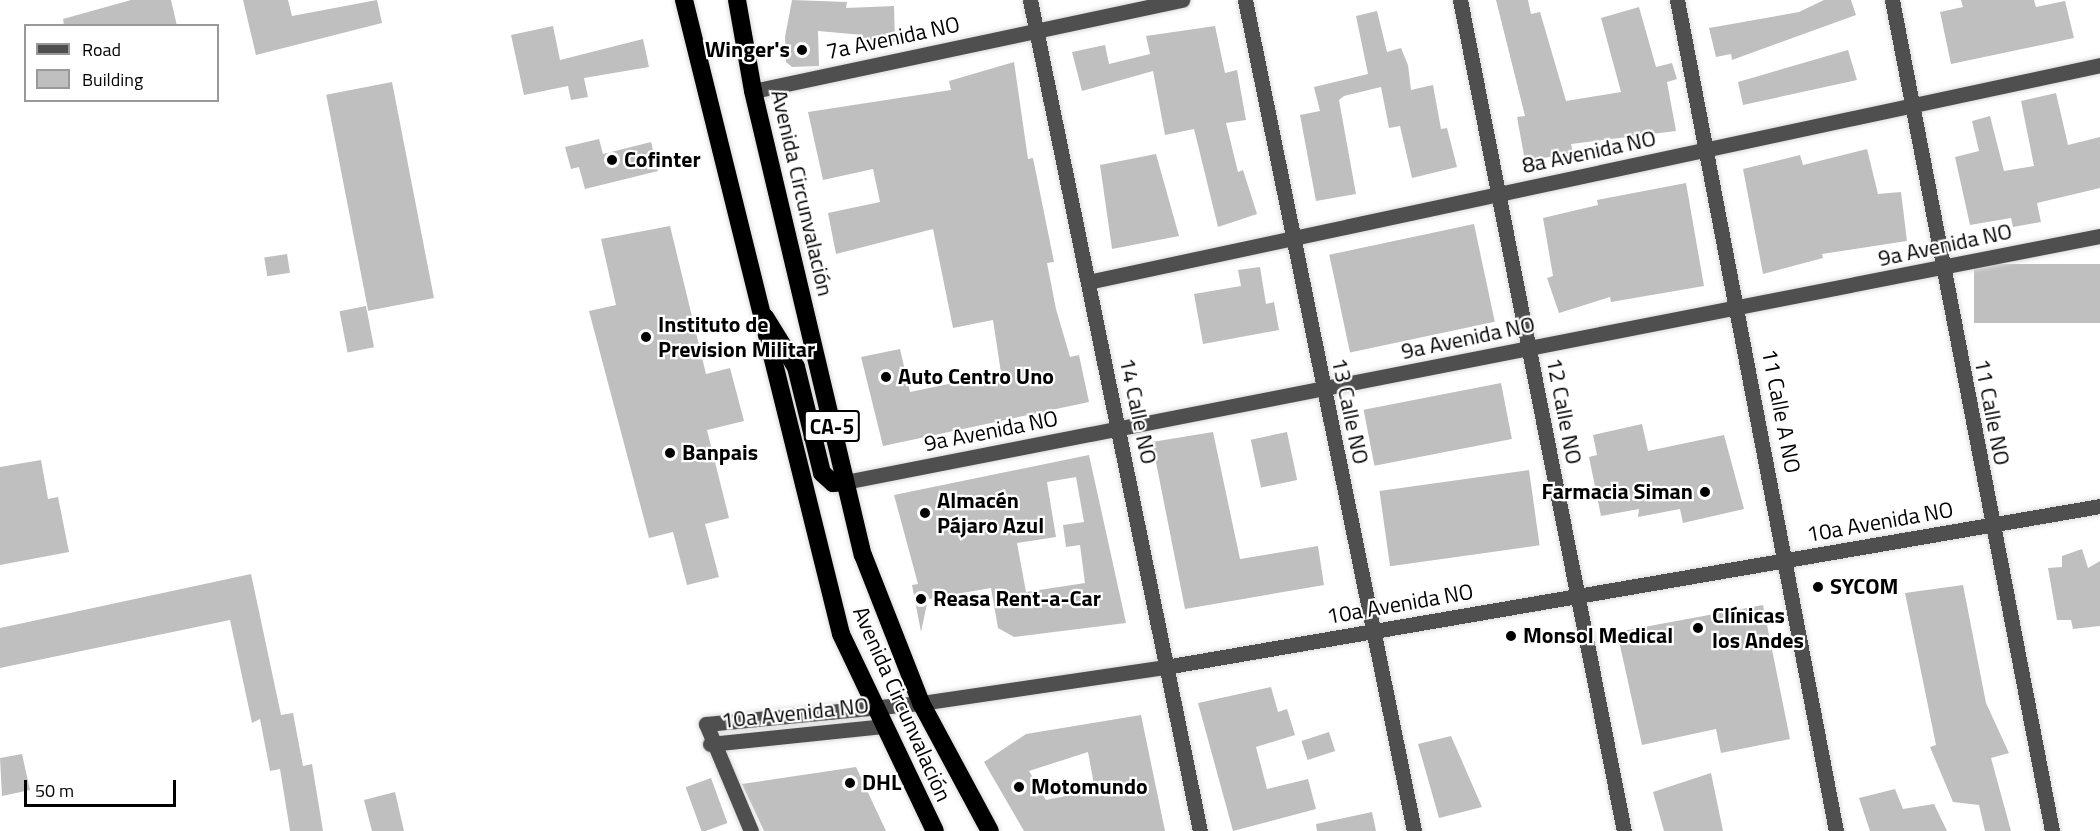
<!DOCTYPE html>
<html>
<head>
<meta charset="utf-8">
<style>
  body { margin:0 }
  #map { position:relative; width:2100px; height:831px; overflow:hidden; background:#fff; font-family:"Titillium Web",sans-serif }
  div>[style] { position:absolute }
  .building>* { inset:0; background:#bfbfbf; transform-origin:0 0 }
  .roads { filter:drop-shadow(0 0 2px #dbdbdb) drop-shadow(0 0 2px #dbdbdb) }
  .minor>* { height:15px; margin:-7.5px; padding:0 7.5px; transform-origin:7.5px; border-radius:7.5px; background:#4f4f4f }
  .highway>* { height:18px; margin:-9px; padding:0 9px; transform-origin:9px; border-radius:9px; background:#000 }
  .dots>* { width:16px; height:16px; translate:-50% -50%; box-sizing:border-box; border:3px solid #fff; border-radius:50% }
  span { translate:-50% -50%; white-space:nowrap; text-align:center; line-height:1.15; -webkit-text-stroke:4.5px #fff; paint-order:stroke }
  .shield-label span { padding:2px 4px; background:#fff; border:2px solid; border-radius:4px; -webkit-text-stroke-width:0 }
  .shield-label { font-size:21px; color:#000; font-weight:700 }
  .street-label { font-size:22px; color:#000 }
  .poi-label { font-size:22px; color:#000; font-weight:700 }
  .right { translate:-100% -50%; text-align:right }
  .left { translate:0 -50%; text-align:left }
  .legend { position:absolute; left:24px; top:24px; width:195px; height:78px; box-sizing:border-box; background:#fff; border:2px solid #999; margin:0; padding:8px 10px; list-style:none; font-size:18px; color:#000 }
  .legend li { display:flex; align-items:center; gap:12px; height:30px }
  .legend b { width:30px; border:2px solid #999 }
  .scale { position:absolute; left:24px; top:780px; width:152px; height:27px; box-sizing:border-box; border:3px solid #000; border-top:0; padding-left:8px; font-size:18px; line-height:21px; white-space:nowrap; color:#000; -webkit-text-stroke:4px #fff; paint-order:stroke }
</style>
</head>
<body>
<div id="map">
  <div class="building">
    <i style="clip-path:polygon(131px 0,171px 0,177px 26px,64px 26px,63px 19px)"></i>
    <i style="clip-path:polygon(243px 0,288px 0,292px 16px,377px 0,382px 23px,256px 55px)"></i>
    <i style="clip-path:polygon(792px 0,847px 2px,846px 8px,894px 6px,895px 42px,863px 43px,863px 35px,818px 31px,819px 66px,792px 67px,786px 62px,785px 37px)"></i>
    <i style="clip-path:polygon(1496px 0,1528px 0,1531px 14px,1540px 12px,1566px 101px,1621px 92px,1601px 18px,1639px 7px,1656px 67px,1672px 63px,1677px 79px,1667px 82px,1676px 131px,1571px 144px,1573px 153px,1525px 161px,1517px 117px,1525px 116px)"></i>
    <i style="clip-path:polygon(1824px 0,1851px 0,1856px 15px,1732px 60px,1731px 54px,1716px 57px,1709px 28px,1799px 12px)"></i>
    <i style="clip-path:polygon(1961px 0,2034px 0,2036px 7px,2065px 1px,2074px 38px,1951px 64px,1940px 12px,1963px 7px)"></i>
    <i style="clip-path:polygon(1377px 11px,1387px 52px,1401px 48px,1408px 65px,1411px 90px,1433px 85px,1441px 129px,1447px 128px,1457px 167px,1412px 178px,1400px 126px,1389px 128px,1381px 87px,1344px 96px,1339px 100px,1356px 194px,1316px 201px,1300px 115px,1320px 111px,1314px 87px,1368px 74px,1356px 16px)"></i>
    <i style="clip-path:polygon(553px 26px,560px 60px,643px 39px,649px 67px,584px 78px,588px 97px,571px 100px,568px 86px,524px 95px,511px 35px)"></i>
    <i style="clip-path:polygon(1215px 26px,1225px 73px,1237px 70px,1246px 120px,1226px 123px,1238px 172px,1243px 170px,1257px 214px,1218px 227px,1194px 129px,1165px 135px,1153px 71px,1082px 91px,1072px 52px,1105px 45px,1109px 64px,1150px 54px,1146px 36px)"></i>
    <i style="clip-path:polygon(1848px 50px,1857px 80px,1743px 105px,1738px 82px)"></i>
    <i style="clip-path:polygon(1014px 62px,1028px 159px,1033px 158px,1054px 262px,1047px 263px,1056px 309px,1070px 357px,1079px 355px,1089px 402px,883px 446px,861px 357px,900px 349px,910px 392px,1001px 373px,993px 320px,953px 328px,933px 229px,836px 254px,828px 213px,880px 202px,873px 169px,823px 180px,808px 112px,951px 90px,949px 81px)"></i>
    <i style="left:392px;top:82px;width:220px;height:67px;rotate:79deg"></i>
    <i style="clip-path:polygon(2056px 93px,2068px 145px,2100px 137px,2100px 188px,2037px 203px,2041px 222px,2013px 227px,2011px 218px,1970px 225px,1955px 157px,1979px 151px,1972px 121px,1990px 116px,2004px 171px,2034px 166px,2021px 101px)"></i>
    <i style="clip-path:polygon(599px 139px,603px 154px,651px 142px,658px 171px,585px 189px,579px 167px,571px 169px,565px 147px)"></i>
    <i style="clip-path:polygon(1867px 149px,1878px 194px,1901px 192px,1907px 241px,1822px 254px,1823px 258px,1763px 274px,1743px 169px,1800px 155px,1803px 165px)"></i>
    <i style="clip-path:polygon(1156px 154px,1179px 236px,1112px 249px,1100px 165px)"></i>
    <i style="clip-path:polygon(1686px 183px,1704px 286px,1611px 302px,1610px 297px,1559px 313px,1547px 278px,1553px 276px,1543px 218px,1598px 205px,1597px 200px)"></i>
    <i style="left:1474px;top:224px;width:100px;height:148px;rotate:78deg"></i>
    <i style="clip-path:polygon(670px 226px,706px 374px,730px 368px,744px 421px,707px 430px,729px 518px,705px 524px,719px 577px,687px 585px,673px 532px,649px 538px,589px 311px,616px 305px,601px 239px)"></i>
    <i style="left:287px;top:254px;width:19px;height:23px;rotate:81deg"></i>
    <i style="left:2100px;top:264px;width:59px;height:126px;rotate:90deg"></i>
    <i style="clip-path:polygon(1260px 267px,1266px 304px,1274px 302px,1279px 330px,1203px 344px,1194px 294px,1241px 286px,1238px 270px)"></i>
    <i style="left:366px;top:306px;width:42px;height:27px;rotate:79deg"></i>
    <i style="left:1501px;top:383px;width:57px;height:140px;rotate:79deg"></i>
    <i style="clip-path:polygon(1642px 424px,1648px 451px,1724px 435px,1744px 509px,1683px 523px,1680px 509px,1638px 517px,1639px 509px,1601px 516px,1589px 457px,1597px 455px,1593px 435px)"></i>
    <i style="clip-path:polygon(1213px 432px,1240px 559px,1318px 546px,1324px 585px,1185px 609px,1152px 442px)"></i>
    <i style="left:1287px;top:432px;width:49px;height:37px;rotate:78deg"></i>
    <i style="clip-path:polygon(evenodd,1089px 455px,1126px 623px,1014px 637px,998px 628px,991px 588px,928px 599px,921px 632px,912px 585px,918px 584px,894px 495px,1089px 455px,1076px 477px,1084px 522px,1063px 525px,1066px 547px,1080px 545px,1085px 583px,1026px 592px,1017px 543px,1056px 537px,1047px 482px,1076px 477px)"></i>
    <i style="clip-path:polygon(41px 460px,48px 499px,58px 497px,69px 552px,0 565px,0 467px)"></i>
    <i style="left:1529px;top:470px;width:76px;height:151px;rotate:82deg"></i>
    <i style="clip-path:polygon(2082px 549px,2088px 568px,2100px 561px,2100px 626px,2073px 629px,2071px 620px,2057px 620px,2048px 568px,2062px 567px,2062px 556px)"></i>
    <i style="clip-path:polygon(251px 574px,281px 715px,293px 713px,303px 766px,312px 764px,323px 831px,290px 831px,280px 769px,270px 771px,260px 719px,252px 723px,230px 620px,0 668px,0 628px)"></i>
    <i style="clip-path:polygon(1963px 585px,1986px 703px,2009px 753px,1991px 758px,2011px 831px,1985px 831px,1979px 805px,1953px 802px,1930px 747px,1936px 745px,1905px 593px)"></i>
    <i style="clip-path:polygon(1763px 605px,1790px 739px,1721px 753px,1716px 729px,1642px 745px,1617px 632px)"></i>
    <i style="clip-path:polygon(1271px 687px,1278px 712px,1287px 709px,1295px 735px,1256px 747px,1267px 789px,1308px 779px,1316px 809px,1233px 831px,1198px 703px)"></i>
    <i style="clip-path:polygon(evenodd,1141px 715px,1165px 831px,1024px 831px,984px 762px,1026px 734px,1141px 715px,1088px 752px,1095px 790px,1046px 800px,1029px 771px,1088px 752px)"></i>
    <i style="left:1329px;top:732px;width:20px;height:29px;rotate:72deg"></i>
    <i style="clip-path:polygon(1451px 736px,1482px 807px,1439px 818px,1418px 744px)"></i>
    <i style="clip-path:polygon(22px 754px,30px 790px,2px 796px,0 758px)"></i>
    <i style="clip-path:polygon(856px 767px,886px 831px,764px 831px,742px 784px)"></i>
    <i style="clip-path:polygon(1711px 773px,1723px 831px,1664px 831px,1653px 792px)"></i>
    <i style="left:711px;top:778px;width:48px;height:27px;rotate:70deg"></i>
    <i style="clip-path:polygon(1895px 789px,1903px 809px,1934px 804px,1947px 831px,1870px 831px,1859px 798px)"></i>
    <i style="clip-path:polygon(395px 792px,404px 831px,372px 831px,364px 800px)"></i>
    <i style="clip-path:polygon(1372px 812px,1376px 831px,1317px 831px,1316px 824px)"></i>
  </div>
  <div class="roads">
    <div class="minor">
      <i style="left:1030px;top:0;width:848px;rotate:78.44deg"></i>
      <i style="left:1245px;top:0;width:848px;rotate:78.5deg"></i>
      <i style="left:1460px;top:0;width:847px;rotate:78.84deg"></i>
      <i style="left:1677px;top:0;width:846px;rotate:79.17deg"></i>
      <i style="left:1892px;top:0;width:846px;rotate:79.1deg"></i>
      <i style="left:753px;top:91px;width:439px;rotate:-12deg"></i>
      <i style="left:1088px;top:282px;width:1035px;rotate:-12.1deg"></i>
      <i style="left:845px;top:482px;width:1279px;rotate:-11.09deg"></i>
      <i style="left:710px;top:744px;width:176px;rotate:-5.9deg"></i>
      <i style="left:751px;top:831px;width:116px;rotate:-112.8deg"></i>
      <i style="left:706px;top:724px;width:216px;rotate:-5.6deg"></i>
      <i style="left:921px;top:703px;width:247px;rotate:-8.4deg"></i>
      <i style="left:1165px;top:667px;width:949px;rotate:-9.77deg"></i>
    </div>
    <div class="highway">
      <i style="left:684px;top:0;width:653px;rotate:76.09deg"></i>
      <i style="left:841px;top:634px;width:218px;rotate:64.5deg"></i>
      <i style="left:737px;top:0;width:92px;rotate:80deg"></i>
      <i style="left:753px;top:91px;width:477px;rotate:76.7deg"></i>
      <i style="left:863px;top:555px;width:159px;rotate:68.6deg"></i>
      <i style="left:921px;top:703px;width:145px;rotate:61.7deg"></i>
      <i style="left:765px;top:317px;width:59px;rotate:58.2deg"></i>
      <i style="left:796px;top:367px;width:109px;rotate:76.2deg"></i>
      <i style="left:822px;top:473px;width:15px;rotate:42deg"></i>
      <i style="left:833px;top:483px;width:12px;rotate:-5deg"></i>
    </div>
  </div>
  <div class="dots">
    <i style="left:802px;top:50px;background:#000"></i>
    <i style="left:612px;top:160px;background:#000"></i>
    <i style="left:646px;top:337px;background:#000"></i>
    <i style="left:886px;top:377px;background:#000"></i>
    <i style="left:670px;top:453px;background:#000"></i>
    <i style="left:1705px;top:492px;background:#000"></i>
    <i style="left:925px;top:513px;background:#000"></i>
    <i style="left:1818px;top:587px;background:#000"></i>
    <i style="left:921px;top:599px;background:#000"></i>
    <i style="left:1698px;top:628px;background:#000"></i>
    <i style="left:1511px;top:636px;background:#000"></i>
    <i style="left:850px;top:783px;background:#000"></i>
    <i style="left:1019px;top:787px;background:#000"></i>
  </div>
  <div class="shield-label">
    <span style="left:832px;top:426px">CA-5</span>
  </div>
  <div class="street-label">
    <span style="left:893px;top:38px;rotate:-12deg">7a Avenida NO</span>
    <span style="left:1589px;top:152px;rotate:-12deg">8a Avenida NO</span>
    <span style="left:802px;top:193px;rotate:77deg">Avenida Circunvalación</span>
    <span style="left:1945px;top:245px;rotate:-12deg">9a Avenida NO</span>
    <span style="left:1468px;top:338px;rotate:-12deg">9a Avenida NO</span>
    <span style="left:1138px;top:411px;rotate:78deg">14 Calle NO</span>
    <span style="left:1350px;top:411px;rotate:78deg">13 Calle NO</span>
    <span style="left:1564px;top:411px;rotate:79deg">12 Calle NO</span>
    <span style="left:1781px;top:411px;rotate:79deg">11 Calle A NO</span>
    <span style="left:1992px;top:412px;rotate:79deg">11 Calle NO</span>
    <span style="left:991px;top:431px;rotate:-11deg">9a Avenida NO</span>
    <span style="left:1880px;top:522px;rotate:-10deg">10a Avenida NO</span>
    <span style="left:1400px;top:604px;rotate:-10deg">10a Avenida NO</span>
    <span style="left:902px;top:704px;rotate:66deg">Avenida Circunvalación</span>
    <span style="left:795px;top:713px;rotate:-6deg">10a Avenida NO</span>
  </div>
  <div class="poi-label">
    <span class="right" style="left:790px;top:50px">Winger's</span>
    <span class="left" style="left:624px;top:160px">Cofinter</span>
    <span class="left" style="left:658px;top:337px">Instituto de<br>Prevision Militar</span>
    <span class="left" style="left:898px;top:377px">Auto Centro Uno</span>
    <span class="left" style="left:682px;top:453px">Banpais</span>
    <span class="right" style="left:1693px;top:492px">Farmacia Siman</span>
    <span class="left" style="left:937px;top:513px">Almacén<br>Pájaro Azul</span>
    <span class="left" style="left:1830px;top:587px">SYCOM</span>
    <span class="left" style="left:933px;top:599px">Reasa Rent-a-Car</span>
    <span class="left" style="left:1712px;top:628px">Clínicas<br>los Andes</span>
    <span class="left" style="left:1523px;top:636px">Monsol Medical</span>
    <span class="left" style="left:862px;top:783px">DHL</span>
    <span class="left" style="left:1031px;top:787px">Motomundo</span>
  </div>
  <ul class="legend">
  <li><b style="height:8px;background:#4f4f4f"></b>Road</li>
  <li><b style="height:16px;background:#bfbfbf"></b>Building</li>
  </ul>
  <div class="scale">50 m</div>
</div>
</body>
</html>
